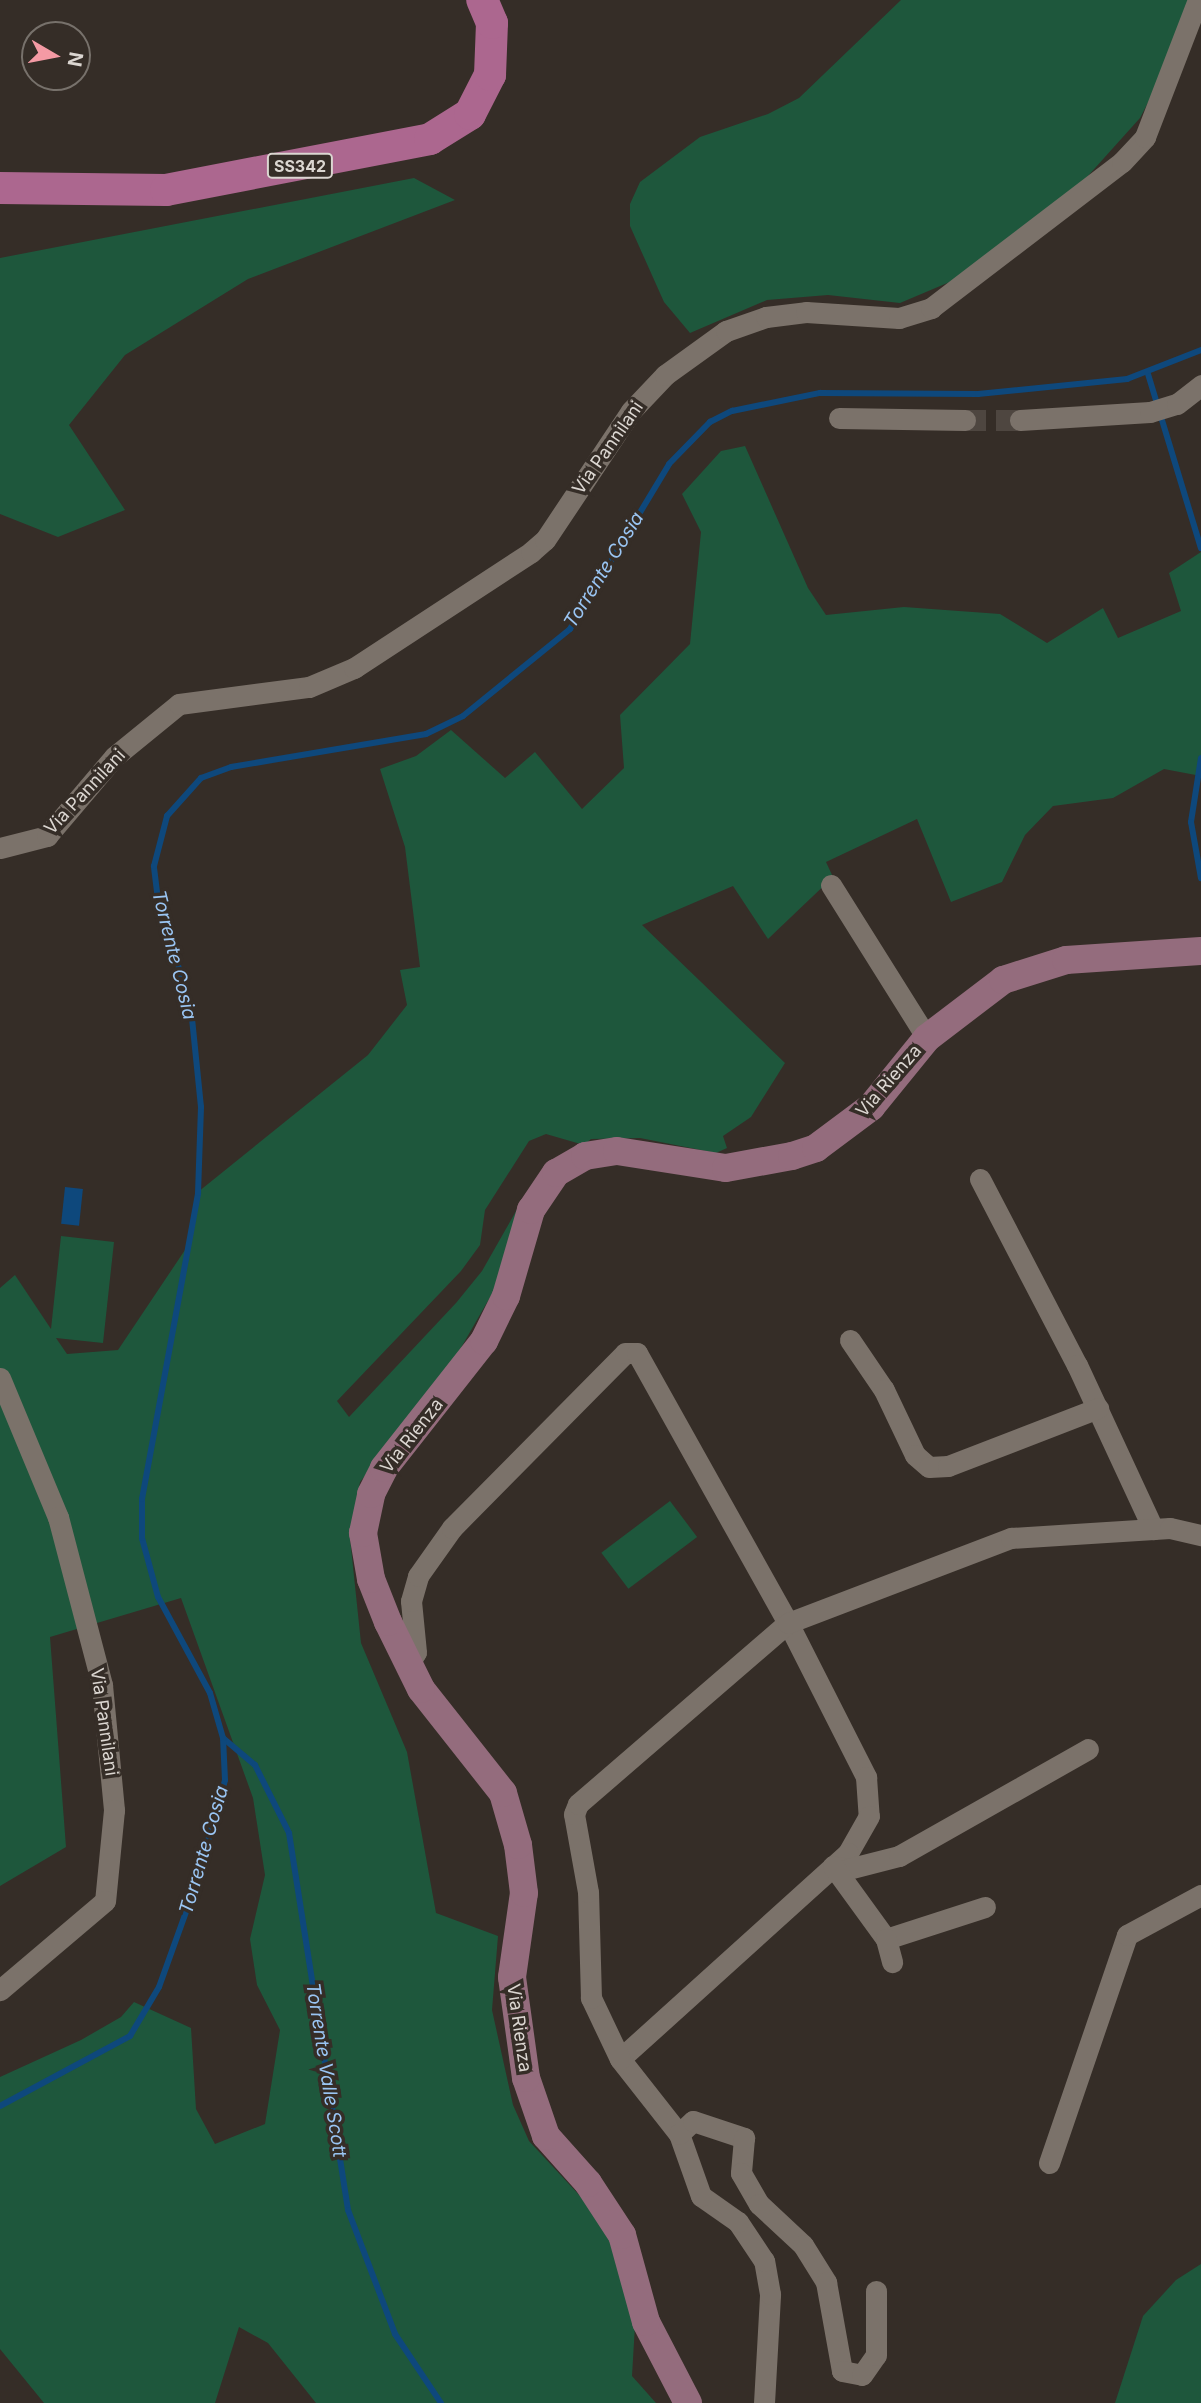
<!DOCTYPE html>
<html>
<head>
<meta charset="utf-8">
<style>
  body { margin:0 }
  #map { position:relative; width:1201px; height:2403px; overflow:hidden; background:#352d27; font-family:Inter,sans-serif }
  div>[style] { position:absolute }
  .green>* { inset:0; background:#1e573c; transform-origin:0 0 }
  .water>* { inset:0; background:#0e487c; transform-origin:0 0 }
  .stream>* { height:6px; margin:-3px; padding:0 3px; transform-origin:3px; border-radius:3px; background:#0e487c }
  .street-tunnel>* { height:21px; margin-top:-10.5px; transform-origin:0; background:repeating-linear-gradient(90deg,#4e4640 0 21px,transparent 0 31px) }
  .street>* { height:21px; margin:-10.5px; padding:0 10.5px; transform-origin:10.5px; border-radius:10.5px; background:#7b726a }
  .secondary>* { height:28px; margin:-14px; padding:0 14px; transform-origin:14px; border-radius:14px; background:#946c7d }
  .primary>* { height:32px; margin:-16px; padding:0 16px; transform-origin:16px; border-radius:16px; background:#ac678f }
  span { translate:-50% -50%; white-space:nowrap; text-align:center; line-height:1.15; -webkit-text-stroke:7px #352d27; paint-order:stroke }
  .shield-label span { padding:2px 5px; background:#352d27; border:2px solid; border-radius:5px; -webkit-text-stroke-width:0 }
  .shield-label { font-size:16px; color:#dbd6d1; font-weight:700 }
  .street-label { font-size:18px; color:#dbd6d1 }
  .water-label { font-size:19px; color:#9ac5f3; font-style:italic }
  .north { position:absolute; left:21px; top:21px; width:70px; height:70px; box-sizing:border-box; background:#352d27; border:2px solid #77716b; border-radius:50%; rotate:100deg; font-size:19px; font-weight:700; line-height:28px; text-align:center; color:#dbd6d1 }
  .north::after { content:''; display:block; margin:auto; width:24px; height:32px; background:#f49aa4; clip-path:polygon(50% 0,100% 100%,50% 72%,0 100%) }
</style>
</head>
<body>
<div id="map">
  <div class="green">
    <i style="clip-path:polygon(901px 0,1201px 0,1140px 118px,1078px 187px,952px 281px,900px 303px,828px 295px,767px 300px,690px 333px,664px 302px,630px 226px,630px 204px,640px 182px,700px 137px,768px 114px,799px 98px)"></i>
    <i style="clip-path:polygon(414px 178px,455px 200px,248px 279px,125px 355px,69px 425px,125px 510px,58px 537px,0 514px,0 258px)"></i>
    <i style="clip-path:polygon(745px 446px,808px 588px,826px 615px,904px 607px,1000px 614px,1047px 643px,1103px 608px,1118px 638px,1181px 611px,1169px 573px,1201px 552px,1201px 776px,1164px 769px,1113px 798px,1053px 806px,1025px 835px,1002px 882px,951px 902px,917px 819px,826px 862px,833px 877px,768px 939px,733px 886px,642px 925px,785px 1063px,751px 1117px,723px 1136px,727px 1148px,716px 1153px,640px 1138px,591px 1139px,584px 1145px,546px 1134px,529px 1141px,485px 1210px,480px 1245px,461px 1271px,337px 1401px,349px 1417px,456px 1303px,482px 1271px,524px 1197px,493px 1292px,443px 1379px,360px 1482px,350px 1538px,361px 1643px,407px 1752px,436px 1913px,498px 1936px,492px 2010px,513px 2105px,529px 2141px,593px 2210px,613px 2248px,635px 2325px,632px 2376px,656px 2403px,316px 2403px,268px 2343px,239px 2327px,215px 2403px,44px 2403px,0 2349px,0 2077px,81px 2040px,121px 2017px,134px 2002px,191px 2028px,196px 2109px,215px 2144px,265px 2124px,280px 2030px,257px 1985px,250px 1939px,265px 1875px,253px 1798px,181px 1598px,50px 1637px,66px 1847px,0 1886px,0 1288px,15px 1275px,51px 1329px,61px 1236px,114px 1242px,103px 1343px,56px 1338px,67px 1354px,118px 1350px,191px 1241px,198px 1192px,368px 1055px,407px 1005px,400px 970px,420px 967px,405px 847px,380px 769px,416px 756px,451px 730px,505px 778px,535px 752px,582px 809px,624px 768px,620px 715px,690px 644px,701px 532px,682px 494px,721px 451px)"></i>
    <i style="left:670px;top:1501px;width:45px;height:86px;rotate:53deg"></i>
    <i style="clip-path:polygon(1201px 2264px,1201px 2403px,1115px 2403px,1143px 2316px,1176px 2280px)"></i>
  </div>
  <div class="water">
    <i style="left:65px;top:1187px;width:18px;height:37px;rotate:6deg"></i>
  </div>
  <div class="stream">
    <i style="left:1148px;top:374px;width:182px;rotate:73.1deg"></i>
    <i style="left:1201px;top:758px;width:65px;rotate:98.9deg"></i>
    <i style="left:1191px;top:822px;width:57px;rotate:79.9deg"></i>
    <i style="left:223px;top:1738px;width:42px;rotate:40.2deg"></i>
    <i style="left:255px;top:1765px;width:76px;rotate:63.4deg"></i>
    <i style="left:289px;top:1833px;width:382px;rotate:81.1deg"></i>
    <i style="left:348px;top:2210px;width:133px;rotate:69.2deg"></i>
    <i style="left:395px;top:2334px;width:83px;rotate:56.3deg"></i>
    <i style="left:0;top:2106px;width:148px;rotate:-28.3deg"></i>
    <i style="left:130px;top:2036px;width:57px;rotate:-59.4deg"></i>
    <i style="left:159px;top:1987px;width:106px;rotate:-70.2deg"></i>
    <i style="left:195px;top:1887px;width:111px;rotate:-74.3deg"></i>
    <i style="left:225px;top:1780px;width:42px;rotate:-92.7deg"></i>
    <i style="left:223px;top:1738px;width:47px;rotate:-106.1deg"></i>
    <i style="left:210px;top:1693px;width:109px;rotate:-118.4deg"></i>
    <i style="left:158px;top:1597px;width:61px;rotate:-105.2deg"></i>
    <i style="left:142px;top:1538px;width:39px;rotate:-90deg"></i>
    <i style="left:142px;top:1499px;width:311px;rotate:-79.6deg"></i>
    <i style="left:198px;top:1193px;width:86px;rotate:-88deg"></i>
    <i style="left:201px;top:1107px;width:100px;rotate:-95.8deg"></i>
    <i style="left:191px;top:1008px;width:113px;rotate:-107deg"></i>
    <i style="left:158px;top:900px;width:34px;rotate:-97deg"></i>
    <i style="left:154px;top:866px;width:52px;rotate:-75.4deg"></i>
    <i style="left:167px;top:816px;width:51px;rotate:-48.2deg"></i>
    <i style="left:201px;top:778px;width:32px;rotate:-20deg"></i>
    <i style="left:231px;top:767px;width:198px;rotate:-9.6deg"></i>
    <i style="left:426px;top:734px;width:41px;rotate:-25.9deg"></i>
    <i style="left:463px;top:716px;width:138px;rotate:-39.1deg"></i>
    <i style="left:570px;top:629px;width:192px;rotate:-59deg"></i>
    <i style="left:669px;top:464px;width:59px;rotate:-45.7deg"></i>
    <i style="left:710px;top:422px;width:25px;rotate:-27deg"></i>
    <i style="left:732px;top:411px;width:90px;rotate:-11.6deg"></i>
    <i style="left:820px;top:393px;width:158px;rotate:0.4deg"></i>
    <i style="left:978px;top:394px;width:150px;rotate:-5.7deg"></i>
    <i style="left:1127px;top:379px;width:79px;rotate:-21.4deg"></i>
  </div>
  <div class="street-tunnel">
    <i style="left:965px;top:420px;width:55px"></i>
  </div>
  <div class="street">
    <i style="left:839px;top:418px;width:126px;rotate:0.9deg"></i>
    <i style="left:1020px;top:420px;width:130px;rotate:-3.5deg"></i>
    <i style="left:1150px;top:412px;width:28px;rotate:-17deg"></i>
    <i style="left:1177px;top:404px;width:31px;rotate:-38deg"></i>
    <i style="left:0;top:848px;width:49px;rotate:-14.3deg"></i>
    <i style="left:47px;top:836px;width:104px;rotate:-49.7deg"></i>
    <i style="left:114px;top:757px;width:84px;rotate:-39.2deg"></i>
    <i style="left:179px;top:704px;width:131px;rotate:-7.5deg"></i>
    <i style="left:309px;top:687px;width:49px;rotate:-22.9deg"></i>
    <i style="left:354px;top:668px;width:212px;rotate:-33.2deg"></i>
    <i style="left:531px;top:552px;width:18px;rotate:-41deg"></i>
    <i style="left:545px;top:540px;width:155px;rotate:-56.3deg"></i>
    <i style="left:631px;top:411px;width:50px;rotate:-46.6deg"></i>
    <i style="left:665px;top:375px;width:75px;rotate:-35.8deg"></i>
    <i style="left:726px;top:331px;width:42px;rotate:-19.3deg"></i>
    <i style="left:766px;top:317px;width:40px;rotate:-7.1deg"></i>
    <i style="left:806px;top:312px;width:93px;rotate:3.7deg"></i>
    <i style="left:899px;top:318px;width:34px;rotate:-17deg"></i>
    <i style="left:931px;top:308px;width:240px;rotate:-37.4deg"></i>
    <i style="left:1122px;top:162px;width:34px;rotate:-47deg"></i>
    <i style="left:1145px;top:137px;width:147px;rotate:-68.9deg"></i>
    <i style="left:831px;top:885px;width:181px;rotate:57.9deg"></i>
    <i style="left:980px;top:1179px;width:210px;rotate:62.5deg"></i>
    <i style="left:1077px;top:1365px;width:181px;rotate:65.1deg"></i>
    <i style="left:850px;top:1340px;width:60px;rotate:55.8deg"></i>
    <i style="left:884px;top:1390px;width:72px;rotate:64.5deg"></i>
    <i style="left:915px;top:1455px;width:18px;rotate:41deg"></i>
    <i style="left:929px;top:1467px;width:19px;rotate:-3deg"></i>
    <i style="left:948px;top:1466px;width:161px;rotate:-21.1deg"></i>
    <i style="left:0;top:1378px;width:151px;rotate:67.4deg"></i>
    <i style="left:58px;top:1517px;width:174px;rotate:75.3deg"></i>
    <i style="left:102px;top:1685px;width:126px;rotate:84.5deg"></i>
    <i style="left:114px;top:1810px;width:91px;rotate:95.6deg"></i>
    <i style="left:105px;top:1901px;width:138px;rotate:139.7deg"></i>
    <i style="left:407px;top:1667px;width:17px;rotate:-59deg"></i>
    <i style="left:416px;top:1652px;width:51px;rotate:-95.6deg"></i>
    <i style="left:411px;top:1601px;width:26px;rotate:-74deg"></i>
    <i style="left:418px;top:1576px;width:59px;rotate:-54.7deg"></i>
    <i style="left:452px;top:1528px;width:246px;rotate:-45.3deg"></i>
    <i style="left:625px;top:1353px;width:12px"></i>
    <i style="left:637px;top:1353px;width:309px;rotate:60.8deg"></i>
    <i style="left:788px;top:1623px;width:173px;rotate:63.1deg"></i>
    <i style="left:866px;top:1777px;width:39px;rotate:86deg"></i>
    <i style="left:869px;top:1816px;width:43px;rotate:119.6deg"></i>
    <i style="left:848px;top:1853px;width:307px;rotate:137.9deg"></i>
    <i style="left:620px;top:2059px;width:95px;rotate:51.8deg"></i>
    <i style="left:833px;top:1866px;width:15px;rotate:11deg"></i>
    <i style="left:848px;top:1869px;width:53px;rotate:-14.3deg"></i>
    <i style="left:899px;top:1856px;width:217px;rotate:-29.5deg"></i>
    <i style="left:833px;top:1866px;width:90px;rotate:54deg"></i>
    <i style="left:886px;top:1939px;width:104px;rotate:-17.9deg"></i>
    <i style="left:886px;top:1939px;width:24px;rotate:75deg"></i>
    <i style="left:620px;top:2059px;width:68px;rotate:-115.4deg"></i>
    <i style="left:591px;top:1998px;width:106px;rotate:-91.6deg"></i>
    <i style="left:588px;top:1892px;width:79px;rotate:-100.2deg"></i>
    <i style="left:574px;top:1814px;width:11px;rotate:-68deg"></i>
    <i style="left:578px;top:1804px;width:277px;rotate:-40.8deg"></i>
    <i style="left:788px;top:1623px;width:239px;rotate:-20.9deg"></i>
    <i style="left:1011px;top:1538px;width:159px;rotate:-3.6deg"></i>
    <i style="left:1170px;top:1528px;width:32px;rotate:13deg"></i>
    <i style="left:1049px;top:2163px;width:241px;rotate:-71.1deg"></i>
    <i style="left:1127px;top:1935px;width:84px;rotate:-28.4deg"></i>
    <i style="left:764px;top:2403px;width:109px;rotate:-86.8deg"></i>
    <i style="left:770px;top:2294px;width:34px;rotate:-100deg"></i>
    <i style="left:764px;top:2261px;width:47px;rotate:-123.7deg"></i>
    <i style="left:738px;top:2222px;width:45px;rotate:-144.9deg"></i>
    <i style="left:701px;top:2196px;width:66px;rotate:-109.5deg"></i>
    <i style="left:679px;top:2134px;width:19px;rotate:-43deg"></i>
    <i style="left:693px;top:2121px;width:54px;rotate:18.4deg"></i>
    <i style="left:744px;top:2138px;width:35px;rotate:95deg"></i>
    <i style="left:741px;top:2173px;width:36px;rotate:60deg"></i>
    <i style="left:759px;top:2204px;width:60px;rotate:43deg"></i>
    <i style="left:803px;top:2245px;width:44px;rotate:58.1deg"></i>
    <i style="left:826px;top:2282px;width:90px;rotate:79.8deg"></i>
    <i style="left:842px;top:2371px;width:20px;rotate:11deg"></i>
    <i style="left:862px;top:2375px;width:24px;rotate:-55deg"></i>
    <i style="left:876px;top:2355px;width:64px;rotate:-90deg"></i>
  </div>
  <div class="secondary">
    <i style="left:688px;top:2403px;width:91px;rotate:-117.4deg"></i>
    <i style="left:646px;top:2322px;width:90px;rotate:-105.4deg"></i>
    <i style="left:622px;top:2235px;width:62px;rotate:-123.2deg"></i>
    <i style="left:588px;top:2183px;width:63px;rotate:-131.8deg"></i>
    <i style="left:546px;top:2136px;width:61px;rotate:-109deg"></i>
    <i style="left:526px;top:2078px;width:102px;rotate:-97.9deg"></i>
    <i style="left:512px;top:1977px;width:85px;rotate:-81.9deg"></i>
    <i style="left:524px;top:1893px;width:48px;rotate:-97.1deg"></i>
    <i style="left:518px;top:1845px;width:54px;rotate:-106.1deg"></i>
    <i style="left:503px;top:1793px;width:132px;rotate:-128.3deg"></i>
    <i style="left:421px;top:1689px;width:75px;rotate:-116.2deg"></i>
    <i style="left:388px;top:1622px;width:46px;rotate:-111.6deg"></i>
    <i style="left:371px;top:1579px;width:47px;rotate:-99.9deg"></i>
    <i style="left:363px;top:1533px;width:40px;rotate:-78deg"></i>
    <i style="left:371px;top:1494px;width:29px;rotate:-63deg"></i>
    <i style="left:384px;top:1468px;width:162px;rotate:-51.8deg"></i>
    <i style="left:484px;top:1341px;width:50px;rotate:-63.9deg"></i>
    <i style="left:506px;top:1296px;width:90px;rotate:-73.8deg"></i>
    <i style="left:531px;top:1210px;width:45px;rotate:-56deg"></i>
    <i style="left:556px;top:1173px;width:34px;rotate:-30deg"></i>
    <i style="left:585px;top:1156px;width:32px;rotate:-9deg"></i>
    <i style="left:617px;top:1151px;width:110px;rotate:8.9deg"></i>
    <i style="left:726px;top:1168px;width:67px;rotate:-10.3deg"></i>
    <i style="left:792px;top:1156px;width:25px;rotate:-18deg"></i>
    <i style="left:816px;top:1148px;width:69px;rotate:-36.7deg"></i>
    <i style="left:871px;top:1107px;width:89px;rotate:-50.9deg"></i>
    <i style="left:927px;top:1038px;width:96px;rotate:-37.3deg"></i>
    <i style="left:1003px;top:980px;width:66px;rotate:-17.6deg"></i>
    <i style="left:1066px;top:960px;width:135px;rotate:-3.8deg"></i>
  </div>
  <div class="primary">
    <i style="left:0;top:188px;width:166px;rotate:0.7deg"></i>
    <i style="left:166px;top:190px;width:269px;rotate:-10.9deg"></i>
    <i style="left:430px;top:139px;width:47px;rotate:-32deg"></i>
    <i style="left:470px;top:114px;width:44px;rotate:-62.9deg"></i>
    <i style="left:490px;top:75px;width:52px;rotate:-87.8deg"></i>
    <i style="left:492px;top:23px;width:25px;rotate:-113deg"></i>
  </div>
  <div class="shield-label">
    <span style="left:300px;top:166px">SS342</span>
  </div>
  <div class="street-label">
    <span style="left:608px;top:448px;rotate:-55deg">Via Pannilani</span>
    <span style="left:85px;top:792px;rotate:-47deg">Via Pannilani</span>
    <span style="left:889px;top:1081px;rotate:-49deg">Via Rienza</span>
    <span style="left:412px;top:1436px;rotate:-52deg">Via Rienza</span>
    <span style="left:104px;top:1722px;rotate:82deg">Via Pannilani</span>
    <span style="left:519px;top:2028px;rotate:82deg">Via Rienza</span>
  </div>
  <div class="water-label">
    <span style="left:604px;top:570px;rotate:-58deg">Torrente Cosia</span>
    <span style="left:174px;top:955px;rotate:76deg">Torrente Cosia</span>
    <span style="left:204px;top:1850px;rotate:-74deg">Torrente Cosia</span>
    <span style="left:326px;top:2070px;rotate:81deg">Torrente Valle Scott</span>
  </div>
  <div class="north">N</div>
</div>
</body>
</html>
